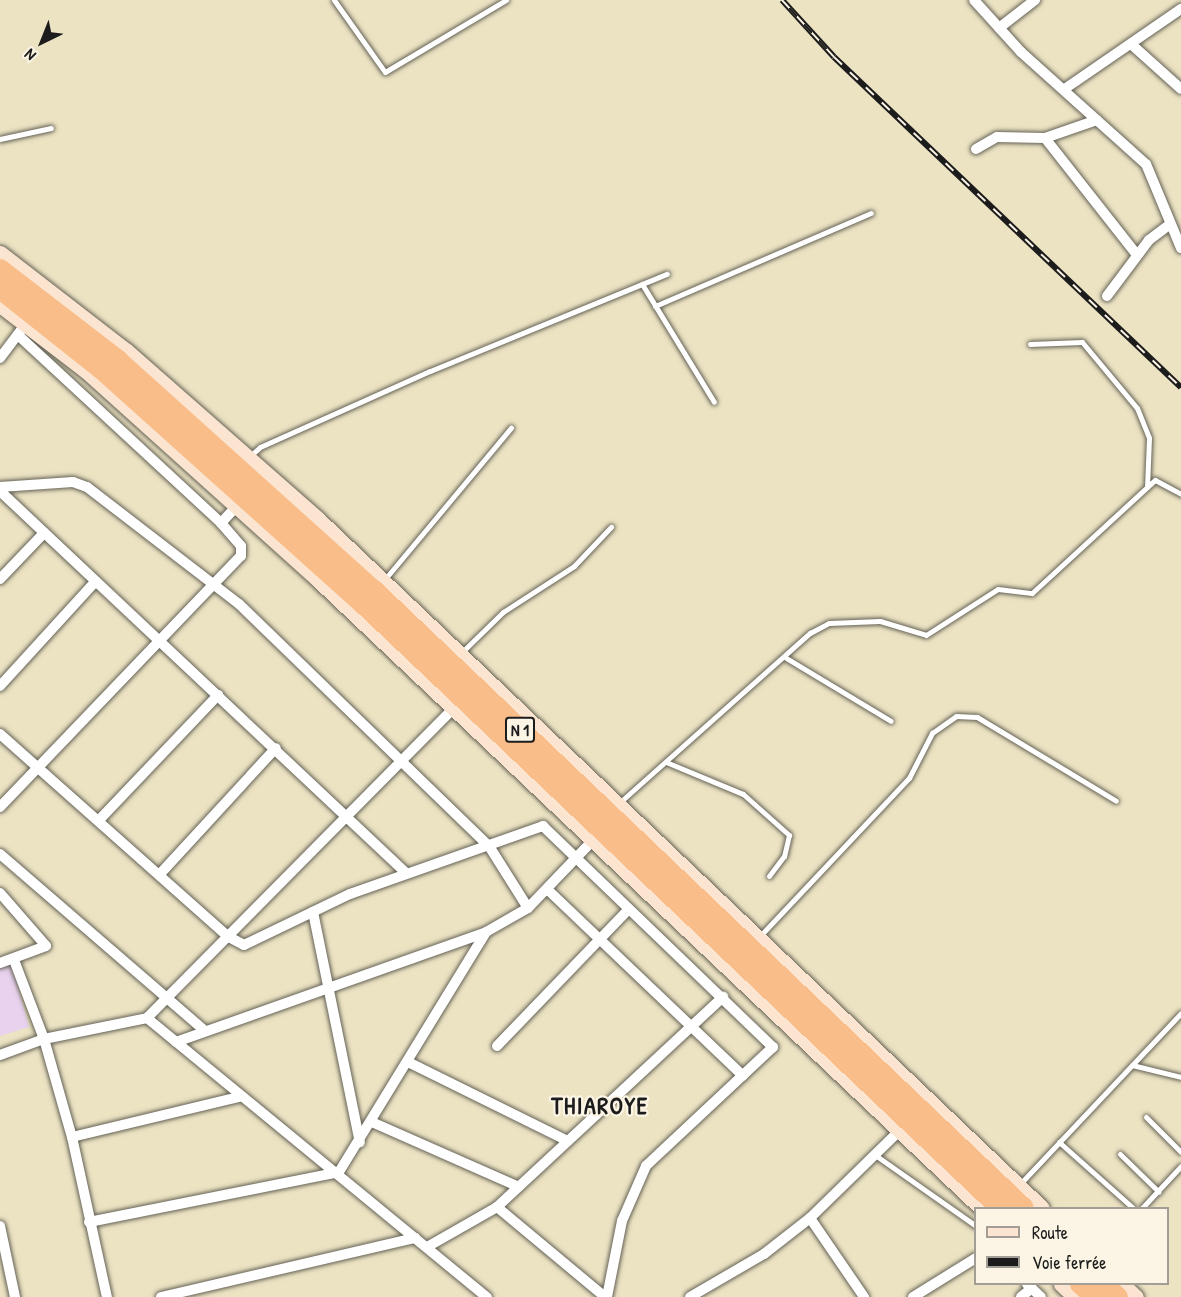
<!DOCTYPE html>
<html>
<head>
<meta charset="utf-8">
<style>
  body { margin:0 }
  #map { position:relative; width:1181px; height:1297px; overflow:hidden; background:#ece3c3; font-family:"Patrick Hand",sans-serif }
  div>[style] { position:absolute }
  .built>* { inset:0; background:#e8d2ee }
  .roads { filter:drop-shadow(0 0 2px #656256) drop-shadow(0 0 2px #656256) }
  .lane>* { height:5px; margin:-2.5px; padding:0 2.5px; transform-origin:2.5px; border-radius:2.5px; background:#fff }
  .street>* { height:10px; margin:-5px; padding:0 5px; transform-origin:5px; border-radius:5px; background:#fff }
  .secondary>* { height:15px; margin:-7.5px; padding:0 7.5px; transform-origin:7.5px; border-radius:7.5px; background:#fce5d0 }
  .highway>* { height:20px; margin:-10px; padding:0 10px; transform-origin:10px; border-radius:10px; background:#f8bd89 }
  .rail>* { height:6px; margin-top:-3px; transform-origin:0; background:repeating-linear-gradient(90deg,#fcf5e5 0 11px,#1c1c1c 0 22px); box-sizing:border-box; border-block:2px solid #1c1c1c }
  span { translate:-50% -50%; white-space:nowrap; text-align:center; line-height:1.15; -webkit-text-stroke:4.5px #fcf5e5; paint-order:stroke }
  .shield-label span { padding:2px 4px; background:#fcf5e5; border:2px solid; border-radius:4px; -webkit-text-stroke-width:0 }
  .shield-label { font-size:16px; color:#1c1c1c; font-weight:700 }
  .district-label { font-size:24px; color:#1c1c1c; font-weight:700; letter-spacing:1.5px }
  .legend { position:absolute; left:974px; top:1207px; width:195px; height:78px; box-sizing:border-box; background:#fcf5e5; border:2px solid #a29e95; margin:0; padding:8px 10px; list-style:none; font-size:18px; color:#1c1c1c }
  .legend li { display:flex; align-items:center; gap:12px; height:30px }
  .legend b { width:30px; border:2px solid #a29e95 }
  .north { position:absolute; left:12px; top:12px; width:60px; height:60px; -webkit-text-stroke:4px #fcf5e5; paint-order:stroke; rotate:223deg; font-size:16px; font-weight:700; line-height:24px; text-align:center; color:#1c1c1c }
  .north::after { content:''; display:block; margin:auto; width:21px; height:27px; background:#1c1c1c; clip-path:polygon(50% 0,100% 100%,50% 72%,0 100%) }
</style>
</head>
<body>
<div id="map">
  <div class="built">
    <i style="clip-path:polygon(12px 965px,29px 1027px,0 1036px,0 968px)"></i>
  </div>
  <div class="roads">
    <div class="lane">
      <i style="left:334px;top:0;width:88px;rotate:54.7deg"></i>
      <i style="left:385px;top:72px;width:141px;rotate:-30.8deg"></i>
      <i style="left:0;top:139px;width:52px;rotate:-12.2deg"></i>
      <i style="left:642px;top:284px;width:138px;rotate:58.6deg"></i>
      <i style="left:655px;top:306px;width:235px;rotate:-23.3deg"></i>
      <i style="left:1030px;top:344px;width:52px;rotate:-2.2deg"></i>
      <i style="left:1082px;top:342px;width:86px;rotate:50.2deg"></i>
      <i style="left:1137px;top:408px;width:32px;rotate:68deg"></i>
      <i style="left:1149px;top:438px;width:49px;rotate:92.3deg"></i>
      <i style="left:250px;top:456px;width:13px;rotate:-42deg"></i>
      <i style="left:260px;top:447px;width:186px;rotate:-24.1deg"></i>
      <i style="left:430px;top:371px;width:256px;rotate:-22.3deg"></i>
      <i style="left:385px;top:579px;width:197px;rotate:-50.2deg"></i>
      <i style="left:461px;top:653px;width:59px;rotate:-44.3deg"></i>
      <i style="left:503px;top:612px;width:85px;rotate:-32.9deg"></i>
      <i style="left:574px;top:566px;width:54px;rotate:-46.5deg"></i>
      <i style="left:786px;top:658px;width:122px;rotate:31deg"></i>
      <i style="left:666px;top:762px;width:83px;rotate:22.6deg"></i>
      <i style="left:743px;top:794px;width:62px;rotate:41.7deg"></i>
      <i style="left:789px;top:835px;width:22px;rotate:103deg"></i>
      <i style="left:784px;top:856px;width:25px;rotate:127deg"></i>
      <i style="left:619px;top:803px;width:256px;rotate:-41.7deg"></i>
      <i style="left:810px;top:633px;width:21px;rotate:-28deg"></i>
      <i style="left:829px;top:623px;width:51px;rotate:-2.2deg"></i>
      <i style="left:880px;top:621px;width:48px;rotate:16.9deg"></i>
      <i style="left:926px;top:635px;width:85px;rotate:-32.6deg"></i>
      <i style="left:998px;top:589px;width:34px;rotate:7deg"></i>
      <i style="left:1032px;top:593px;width:167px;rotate:-42.6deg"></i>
      <i style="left:1155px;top:480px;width:30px;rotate:28deg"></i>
      <i style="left:760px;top:936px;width:217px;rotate:-46.7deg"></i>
      <i style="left:909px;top:778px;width:51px;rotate:-62.9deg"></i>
      <i style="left:932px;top:733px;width:29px;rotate:-35deg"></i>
      <i style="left:956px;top:716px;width:21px;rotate:3deg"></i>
      <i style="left:977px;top:717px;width:162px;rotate:31.1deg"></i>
      <i style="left:1132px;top:1065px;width:50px;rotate:13.8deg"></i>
      <i style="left:1146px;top:1117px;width:49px;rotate:45deg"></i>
      <i style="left:1059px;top:1142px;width:99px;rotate:41.7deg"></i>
      <i style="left:1120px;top:1154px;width:54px;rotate:44.3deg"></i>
      <i style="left:875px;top:1155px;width:123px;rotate:35.1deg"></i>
      <i style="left:1019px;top:1185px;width:236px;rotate:-46.7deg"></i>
      <i style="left:1142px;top:1208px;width:57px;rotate:-47.1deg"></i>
    </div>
    <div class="street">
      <i style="left:974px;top:0;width:70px;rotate:47.9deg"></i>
      <i style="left:1021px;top:52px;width:168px;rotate:41.9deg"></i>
      <i style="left:1146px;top:164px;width:91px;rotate:67.4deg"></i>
      <i style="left:999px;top:28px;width:46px;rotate:-37.9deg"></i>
      <i style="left:1131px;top:44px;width:67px;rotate:42deg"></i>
      <i style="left:1066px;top:88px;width:140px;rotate:-34.5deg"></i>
      <i style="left:1045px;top:138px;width:149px;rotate:51.8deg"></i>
      <i style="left:976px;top:149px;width:24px;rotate:-30deg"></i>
      <i style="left:997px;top:137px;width:48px;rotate:1.2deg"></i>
      <i style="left:1045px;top:138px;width:55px;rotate:-19.1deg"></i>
      <i style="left:1107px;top:296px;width:70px;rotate:-53.1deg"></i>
      <i style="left:1149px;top:240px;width:25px;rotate:-37deg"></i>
      <i style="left:18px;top:335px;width:277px;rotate:42.8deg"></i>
      <i style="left:0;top:358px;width:36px;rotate:-53deg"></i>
      <i style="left:0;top:487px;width:73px;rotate:-3.9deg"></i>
      <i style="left:73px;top:482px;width:15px;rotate:20deg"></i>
      <i style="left:87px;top:487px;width:192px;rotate:37.6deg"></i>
      <i style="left:239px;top:604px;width:348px;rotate:44.1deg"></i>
      <i style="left:489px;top:846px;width:73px;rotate:57.8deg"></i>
      <i style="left:0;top:491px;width:557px;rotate:43.26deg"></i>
      <i style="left:0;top:579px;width:64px;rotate:-46.3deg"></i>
      <i style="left:0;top:686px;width:142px;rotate:-47.6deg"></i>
      <i style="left:0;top:734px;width:306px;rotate:41.6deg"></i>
      <i style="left:229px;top:937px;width:17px;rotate:28deg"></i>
      <i style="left:244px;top:945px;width:118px;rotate:-25.7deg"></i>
      <i style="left:350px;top:894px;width:205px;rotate:-19.4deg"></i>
      <i style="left:543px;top:826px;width:319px;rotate:43.9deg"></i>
      <i style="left:773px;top:1047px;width:174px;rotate:136.9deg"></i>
      <i style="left:646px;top:1166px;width:60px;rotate:113.6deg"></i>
      <i style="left:622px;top:1221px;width:77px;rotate:101.2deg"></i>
      <i style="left:0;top:807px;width:348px;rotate:-46.2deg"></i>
      <i style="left:241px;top:556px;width:10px;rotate:-90deg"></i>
      <i style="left:241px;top:546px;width:30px;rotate:-131deg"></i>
      <i style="left:221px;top:523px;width:22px;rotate:-47deg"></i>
      <i style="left:101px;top:818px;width:170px;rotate:-46.4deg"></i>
      <i style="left:0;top:854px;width:269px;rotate:40.8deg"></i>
      <i style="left:160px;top:874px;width:171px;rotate:-47.4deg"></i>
      <i style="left:548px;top:890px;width:269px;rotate:43.6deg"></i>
      <i style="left:0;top:893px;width:70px;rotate:49deg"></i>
      <i style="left:46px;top:946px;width:49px;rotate:159.7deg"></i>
      <i style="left:313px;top:912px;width:235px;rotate:78.5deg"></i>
      <i style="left:14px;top:960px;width:85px;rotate:69.2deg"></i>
      <i style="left:44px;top:1039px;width:102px;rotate:74.1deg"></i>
      <i style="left:72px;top:1137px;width:164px;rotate:77.7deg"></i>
      <i style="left:147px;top:1018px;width:440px;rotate:39.4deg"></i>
      <i style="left:176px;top:1042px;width:329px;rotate:-19.5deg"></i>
      <i style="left:486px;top:932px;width:48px;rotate:-29.7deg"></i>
      <i style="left:528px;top:908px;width:100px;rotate:-46.2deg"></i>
      <i style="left:497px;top:1046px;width:190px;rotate:-46.1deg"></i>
      <i style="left:0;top:1055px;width:47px;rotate:-20deg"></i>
      <i style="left:44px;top:1039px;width:105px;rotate:-11.5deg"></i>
      <i style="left:147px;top:1018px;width:441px;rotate:-45.3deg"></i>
      <i style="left:408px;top:1062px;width:178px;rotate:26.3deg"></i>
      <i style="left:374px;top:1123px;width:158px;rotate:23.8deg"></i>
      <i style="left:72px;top:1137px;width:172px;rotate:-13.5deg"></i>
      <i style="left:497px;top:1207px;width:141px;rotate:39.8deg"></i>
      <i style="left:810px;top:1218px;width:96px;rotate:55.6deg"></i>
      <i style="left:89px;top:1222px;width:255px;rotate:-11.3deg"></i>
      <i style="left:339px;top:1172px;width:281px;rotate:-58.5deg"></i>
      <i style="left:0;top:1226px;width:73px;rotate:78.1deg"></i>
      <i style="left:427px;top:1247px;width:81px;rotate:-29.7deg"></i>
      <i style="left:497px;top:1207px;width:309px;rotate:-42.9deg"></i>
      <i style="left:1027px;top:1284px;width:19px;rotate:43deg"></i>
      <i style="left:161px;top:1297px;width:261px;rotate:-13.1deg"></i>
      <i style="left:690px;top:1297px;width:86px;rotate:-30.2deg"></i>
      <i style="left:764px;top:1254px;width:58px;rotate:-38deg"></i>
      <i style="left:810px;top:1218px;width:124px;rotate:-44.3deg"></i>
      <i style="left:913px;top:1297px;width:74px;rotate:-31.8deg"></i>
      <i style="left:1021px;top:1297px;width:14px;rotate:-39deg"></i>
    </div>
    <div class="secondary">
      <i style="left:0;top:253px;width:160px;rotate:37.7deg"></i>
      <i style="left:127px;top:351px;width:254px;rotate:41.3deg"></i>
      <i style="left:318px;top:519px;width:999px;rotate:43.58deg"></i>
      <i style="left:0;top:305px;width:108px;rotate:37.5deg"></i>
      <i style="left:86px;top:371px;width:309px;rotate:42deg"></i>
      <i style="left:316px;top:578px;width:916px;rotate:43.45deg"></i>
      <i style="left:1061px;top:1284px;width:19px;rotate:43deg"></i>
      <i style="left:1122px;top:1284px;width:19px;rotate:43deg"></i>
    </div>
    <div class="highway">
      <i style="left:0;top:269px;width:149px;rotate:37.6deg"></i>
      <i style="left:118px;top:360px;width:346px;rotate:42deg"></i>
      <i style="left:375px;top:591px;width:895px;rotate:43.55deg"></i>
      <i style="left:0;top:289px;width:129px;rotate:38.4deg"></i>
      <i style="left:101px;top:369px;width:352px;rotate:41.9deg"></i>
      <i style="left:363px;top:604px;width:878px;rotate:43.48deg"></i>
      <i style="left:1080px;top:1284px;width:20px;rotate:41deg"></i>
      <i style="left:1104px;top:1284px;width:19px;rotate:43deg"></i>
    </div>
  </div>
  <div class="rail">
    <i style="left:782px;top:0;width:77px;rotate:47.6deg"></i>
    <i style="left:834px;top:57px;width:479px;rotate:43.6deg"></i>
  </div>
  <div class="shield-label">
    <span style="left:520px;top:730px">N 1</span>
  </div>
  <div class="district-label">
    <span style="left:600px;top:1106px">THIAROYE</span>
  </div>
  <ul class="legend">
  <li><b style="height:8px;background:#fce5d0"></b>Route</li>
  <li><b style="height:8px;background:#1c1c1c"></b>Voie ferrée</li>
  </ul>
  <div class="north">N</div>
</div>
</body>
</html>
